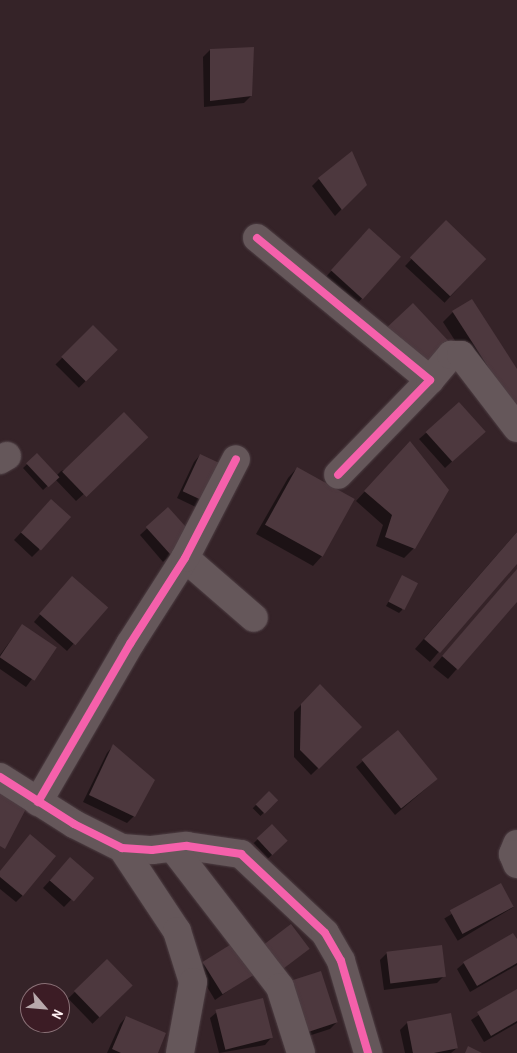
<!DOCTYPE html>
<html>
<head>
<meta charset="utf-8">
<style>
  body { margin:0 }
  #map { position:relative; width:517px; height:1053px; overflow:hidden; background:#352328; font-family:"Archivo Narrow",sans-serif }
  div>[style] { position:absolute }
  .shadow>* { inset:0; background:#0007; transform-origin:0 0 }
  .building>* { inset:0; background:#4d383e; transform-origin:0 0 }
  .roads { filter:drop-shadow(0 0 1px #4d3e43) drop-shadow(0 0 1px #4d3e43) }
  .street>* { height:28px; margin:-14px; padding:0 14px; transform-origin:14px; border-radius:14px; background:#65575a }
  .cycleway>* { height:8px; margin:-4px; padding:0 4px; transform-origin:4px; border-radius:4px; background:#f560ab }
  span { translate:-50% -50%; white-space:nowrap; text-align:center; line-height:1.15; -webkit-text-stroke:5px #3c1c25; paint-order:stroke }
  .north { position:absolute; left:20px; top:983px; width:50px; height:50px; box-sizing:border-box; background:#3c1c25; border:1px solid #8a7177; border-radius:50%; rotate:117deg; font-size:14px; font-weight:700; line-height:20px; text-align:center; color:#fef1f3 }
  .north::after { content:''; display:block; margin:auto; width:18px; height:22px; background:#b8a9ac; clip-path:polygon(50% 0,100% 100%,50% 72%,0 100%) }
</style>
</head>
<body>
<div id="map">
  <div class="shadow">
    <i style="clip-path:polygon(210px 50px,251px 96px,244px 103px,204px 107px,203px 57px)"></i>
    <i style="clip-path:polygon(319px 179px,366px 184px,335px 216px,312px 186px)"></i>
    <i style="left:446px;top:222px;width:54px;height:60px;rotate:43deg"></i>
    <i style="clip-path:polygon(362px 236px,400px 257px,355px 306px,325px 278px)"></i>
    <i style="clip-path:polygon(453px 312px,517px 371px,509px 424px,443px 322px)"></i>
    <i style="left:93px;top:327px;width:33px;height:53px;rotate:45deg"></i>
    <i style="clip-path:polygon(426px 433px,477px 438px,445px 468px,419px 439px)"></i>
    <i style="clip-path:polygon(139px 444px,76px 501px,55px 479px,43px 490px,23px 468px,37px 455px,56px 476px,61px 471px)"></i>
    <i style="clip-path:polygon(401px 452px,414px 548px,404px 558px,376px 546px,383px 525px,356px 501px)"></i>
    <i style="clip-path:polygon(200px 455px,200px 509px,177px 498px,194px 462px)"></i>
    <i style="clip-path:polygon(297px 468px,322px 556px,313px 566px,256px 534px,288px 478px)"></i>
    <i style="clip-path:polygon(45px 507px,39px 550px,32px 557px,14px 540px)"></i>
    <i style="clip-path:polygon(168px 509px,185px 542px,163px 562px,140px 535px)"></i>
    <i style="clip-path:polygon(517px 532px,517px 562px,430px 662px,415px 649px)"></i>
    <i style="clip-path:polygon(517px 570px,517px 600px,448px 679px,433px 667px)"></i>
    <i style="clip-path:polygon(403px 577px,402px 610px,399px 613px,386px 606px)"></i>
    <i style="clip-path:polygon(66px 584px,106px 607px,67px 651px,34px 622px)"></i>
    <i style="clip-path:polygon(22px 625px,55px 648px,26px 687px,0 669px,0 655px)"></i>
    <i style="clip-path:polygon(320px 686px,360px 727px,311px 775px,294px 757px,294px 712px)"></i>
    <i style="clip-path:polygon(113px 746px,134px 816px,127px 823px,83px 802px,107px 753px)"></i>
    <i style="clip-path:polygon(363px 761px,437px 779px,395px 815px,356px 767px)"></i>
    <i style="left:269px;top:792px;width:11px;height:23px;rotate:45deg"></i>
    <i style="left:272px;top:826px;width:21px;height:25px;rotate:47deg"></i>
    <i style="clip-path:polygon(64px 865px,92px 878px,64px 907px,43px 888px)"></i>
    <i style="clip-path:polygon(0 871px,23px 895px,16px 902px,0 889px)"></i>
    <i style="left:500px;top:885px;width:26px;height:65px;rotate:59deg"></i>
    <i style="clip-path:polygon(517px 942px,517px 965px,470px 992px,457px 969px,464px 963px)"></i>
    <i style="clip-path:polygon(387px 953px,444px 976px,437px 983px,384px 990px,380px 960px)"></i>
    <i style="left:107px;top:961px;width:35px;height:54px;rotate:46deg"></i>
    <i style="clip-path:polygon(204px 964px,251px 975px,215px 1000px,197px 970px)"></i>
    <i style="clip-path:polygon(285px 989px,337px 1022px,330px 1029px,302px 1038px)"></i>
    <i style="clip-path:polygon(517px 990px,517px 1023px,484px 1042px,471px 1020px)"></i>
    <i style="clip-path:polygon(217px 1012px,271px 1038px,265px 1045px,219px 1053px,210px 1018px)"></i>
    <i style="clip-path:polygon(450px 1014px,457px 1048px,451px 1053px,405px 1053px,400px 1030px,407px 1023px)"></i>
    <i style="clip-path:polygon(126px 1017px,157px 1053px,107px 1053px,120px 1024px)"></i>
  </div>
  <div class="building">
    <i style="clip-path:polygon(254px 47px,252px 96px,210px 101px,210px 49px)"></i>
    <i style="clip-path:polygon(352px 151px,367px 185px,342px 210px,318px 178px)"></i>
    <i style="left:446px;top:220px;width:56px;height:52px;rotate:44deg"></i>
    <i style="left:369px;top:228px;width:43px;height:57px;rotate:42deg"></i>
    <i style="clip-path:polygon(472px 299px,517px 369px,517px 412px,452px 311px)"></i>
    <i style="left:413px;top:303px;width:54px;height:42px;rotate:47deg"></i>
    <i style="left:93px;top:325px;width:35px;height:45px;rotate:45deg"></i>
    <i style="left:459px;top:402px;width:40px;height:45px;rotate:48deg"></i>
    <i style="left:124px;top:412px;width:35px;height:86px;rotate:46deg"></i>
    <i style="clip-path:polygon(410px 441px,449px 490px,415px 549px,385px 537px,392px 515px,364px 491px)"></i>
    <i style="left:37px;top:453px;width:33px;height:15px;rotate:47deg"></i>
    <i style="left:200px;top:454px;width:29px;height:41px;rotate:25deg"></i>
    <i style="left:297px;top:467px;width:66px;height:66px;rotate:29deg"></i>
    <i style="left:51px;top:499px;width:27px;height:45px;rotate:42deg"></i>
    <i style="left:168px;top:507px;width:39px;height:30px;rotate:48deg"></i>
    <i style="clip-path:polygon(517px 532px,517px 564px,440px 653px,424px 639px)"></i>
    <i style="clip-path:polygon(517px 569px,517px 602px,458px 670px,442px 656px)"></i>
    <i style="left:402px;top:575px;width:18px;height:30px;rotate:27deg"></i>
    <i style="left:72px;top:576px;width:48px;height:50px;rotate:41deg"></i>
    <i style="left:22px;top:624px;width:42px;height:40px;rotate:34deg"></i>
    <i style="clip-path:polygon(320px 684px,362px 727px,319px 769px,300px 750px,301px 704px)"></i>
    <i style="left:398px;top:730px;width:63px;height:47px;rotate:51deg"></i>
    <i style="clip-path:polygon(113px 744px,155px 780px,135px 817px,89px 795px)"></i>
    <i style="clip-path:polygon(0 788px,29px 803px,5px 849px,0 846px)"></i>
    <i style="left:269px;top:791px;width:13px;height:19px;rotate:45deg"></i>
    <i style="left:272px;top:824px;width:23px;height:21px;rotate:47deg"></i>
    <i style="clip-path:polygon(30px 834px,56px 856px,23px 896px,0 877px,0 871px)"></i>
    <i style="left:70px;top:857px;width:32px;height:31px;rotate:41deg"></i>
    <i style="left:501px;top:883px;width:27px;height:58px;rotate:62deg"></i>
    <i style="left:291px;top:924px;width:31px;height:41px;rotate:53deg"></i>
    <i style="clip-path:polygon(513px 933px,517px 939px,517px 963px,477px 986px,463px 962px)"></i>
    <i style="left:233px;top:943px;width:38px;height:36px;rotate:58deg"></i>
    <i style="left:442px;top:945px;width:32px;height:56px;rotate:83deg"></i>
    <i style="left:107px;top:959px;width:37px;height:46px;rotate:46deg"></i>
    <i style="left:321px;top:971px;width:54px;height:31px;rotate:72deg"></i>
    <i style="clip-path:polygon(517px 989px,517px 1021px,491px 1036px,477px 1012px)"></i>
    <i style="left:263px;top:998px;width:41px;height:49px;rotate:76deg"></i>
    <i style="left:451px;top:1013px;width:36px;height:45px;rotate:79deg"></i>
    <i style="clip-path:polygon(126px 1016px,166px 1033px,158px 1053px,121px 1053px,112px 1049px)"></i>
    <i style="clip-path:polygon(468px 1046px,482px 1053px,465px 1053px)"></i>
  </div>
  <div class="roads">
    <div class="street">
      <i style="left:257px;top:238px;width:224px;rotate:39.4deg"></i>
      <i style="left:430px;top:380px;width:132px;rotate:134.1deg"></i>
      <i style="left:430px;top:380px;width:33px;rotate:-50deg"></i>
      <i style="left:451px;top:355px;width:10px"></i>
      <i style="left:461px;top:355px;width:92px;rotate:52.5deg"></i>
      <i style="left:0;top:460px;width:8px;rotate:-30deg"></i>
      <i style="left:185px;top:558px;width:91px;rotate:41deg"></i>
      <i style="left:0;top:777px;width:88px;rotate:32.4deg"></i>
      <i style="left:74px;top:824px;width:54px;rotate:26.6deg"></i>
      <i style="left:122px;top:848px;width:30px;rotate:4deg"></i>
      <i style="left:152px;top:850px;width:35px;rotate:-7deg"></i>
      <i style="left:187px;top:846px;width:55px;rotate:8.4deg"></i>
      <i style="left:241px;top:854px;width:115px;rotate:43.2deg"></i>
      <i style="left:325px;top:933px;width:32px;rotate:60deg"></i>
      <i style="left:341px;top:961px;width:96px;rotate:73.6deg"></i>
      <i style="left:38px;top:802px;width:183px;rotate:-59.8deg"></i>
      <i style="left:130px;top:644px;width:102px;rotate:-57.4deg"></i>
      <i style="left:185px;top:558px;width:111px;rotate:-62.7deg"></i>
      <i style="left:517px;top:844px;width:11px;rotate:112deg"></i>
      <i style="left:513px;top:854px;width:11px;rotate:68deg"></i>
      <i style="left:122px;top:848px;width:100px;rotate:56.5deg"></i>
      <i style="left:177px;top:931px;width:53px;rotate:72.6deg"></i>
      <i style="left:193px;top:982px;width:72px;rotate:100.4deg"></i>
      <i style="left:173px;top:848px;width:175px;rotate:52.4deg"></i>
      <i style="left:280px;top:987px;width:69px;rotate:72.3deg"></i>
    </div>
  </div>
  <div class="cycleway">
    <i style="left:257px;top:238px;width:224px;rotate:39.4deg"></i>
    <i style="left:430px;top:380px;width:132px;rotate:134.1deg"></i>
    <i style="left:0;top:777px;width:88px;rotate:32.4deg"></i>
    <i style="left:74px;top:824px;width:54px;rotate:26.6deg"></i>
    <i style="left:122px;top:848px;width:30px;rotate:4deg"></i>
    <i style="left:152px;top:850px;width:35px;rotate:-7deg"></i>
    <i style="left:187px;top:846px;width:55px;rotate:8.4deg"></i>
    <i style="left:241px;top:854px;width:115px;rotate:43.2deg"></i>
    <i style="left:325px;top:933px;width:32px;rotate:60deg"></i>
    <i style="left:341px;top:961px;width:96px;rotate:73.6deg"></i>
    <i style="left:38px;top:802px;width:183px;rotate:-59.8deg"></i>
    <i style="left:130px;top:644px;width:102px;rotate:-57.4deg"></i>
    <i style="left:185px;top:558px;width:111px;rotate:-62.7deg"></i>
  </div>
  <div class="north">N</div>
</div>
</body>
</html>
